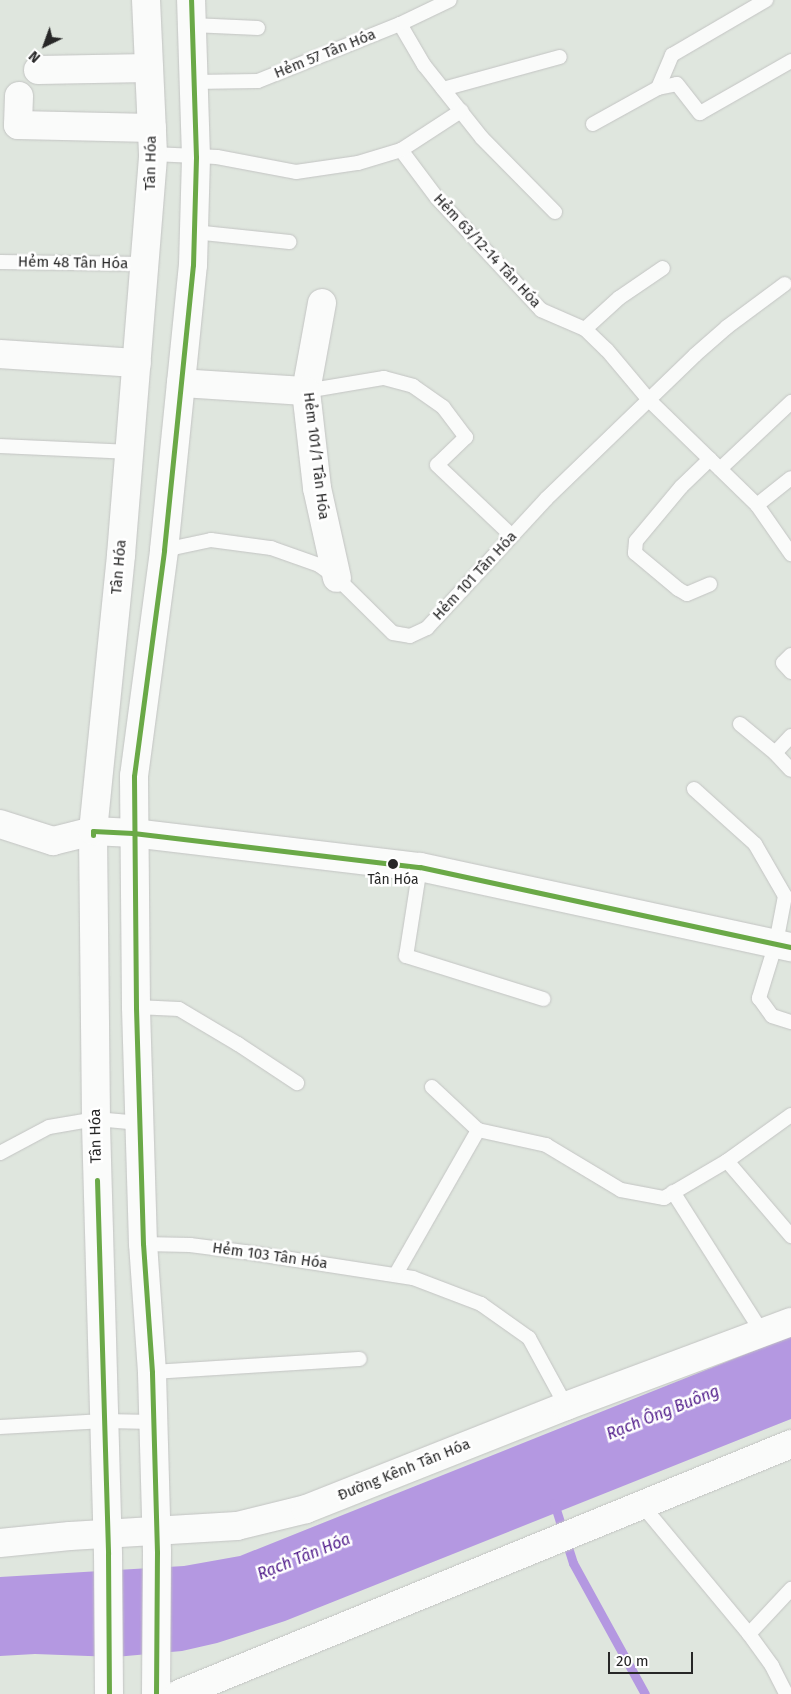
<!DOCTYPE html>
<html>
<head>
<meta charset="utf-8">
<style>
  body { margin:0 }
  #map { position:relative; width:791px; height:1694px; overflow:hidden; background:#dfe6de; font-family:"Fira Sans",sans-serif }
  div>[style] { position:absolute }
  .water>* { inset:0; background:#b498e1 }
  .stream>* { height:9px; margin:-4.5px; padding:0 4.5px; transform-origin:4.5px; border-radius:4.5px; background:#b498e1 }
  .roads { filter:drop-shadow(0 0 1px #c3c4c3) drop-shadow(0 0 1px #c3c4c3) }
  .lane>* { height:14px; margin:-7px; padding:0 7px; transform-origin:7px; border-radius:7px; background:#fafbfa }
  .street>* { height:28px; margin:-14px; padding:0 14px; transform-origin:14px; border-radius:14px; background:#fafbfa }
  .secondary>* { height:28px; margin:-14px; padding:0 14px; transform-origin:14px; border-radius:14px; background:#fafbfa }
  .bus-1>* { height:5px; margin:-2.5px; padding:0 2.5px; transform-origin:2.5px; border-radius:2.5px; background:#6aa947 }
  .dots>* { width:14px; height:14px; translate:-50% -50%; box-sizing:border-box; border:2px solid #fff; border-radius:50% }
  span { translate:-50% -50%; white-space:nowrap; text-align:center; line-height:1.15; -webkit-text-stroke:5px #fff; paint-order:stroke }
  .bus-label { font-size:14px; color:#272727 }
  .street-label { font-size:15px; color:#272727 }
  .water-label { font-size:16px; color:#4e1989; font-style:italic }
  .north { position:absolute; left:20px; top:20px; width:50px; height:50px; -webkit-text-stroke:4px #fff; paint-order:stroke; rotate:222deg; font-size:14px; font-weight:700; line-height:20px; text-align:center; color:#272727 }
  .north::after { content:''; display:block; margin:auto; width:18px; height:22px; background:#272727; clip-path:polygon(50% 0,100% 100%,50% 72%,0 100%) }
  .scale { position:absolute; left:608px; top:1652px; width:85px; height:22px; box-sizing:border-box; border:2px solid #272727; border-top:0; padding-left:6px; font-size:15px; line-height:18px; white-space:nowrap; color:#272727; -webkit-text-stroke:4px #fff; paint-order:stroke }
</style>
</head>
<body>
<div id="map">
  <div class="water">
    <i style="clip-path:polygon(791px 1336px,791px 1419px,285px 1621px,217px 1643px,182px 1651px,115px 1657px,35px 1654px,0 1656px,0 1577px,184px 1566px,240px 1556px)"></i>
  </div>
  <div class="stream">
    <i style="left:554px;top:1503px;width:63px;rotate:72.4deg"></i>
    <i style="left:573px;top:1563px;width:149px;rotate:61.2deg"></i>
  </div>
  <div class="roads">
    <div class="lane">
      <i style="left:400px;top:24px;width:48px;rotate:59.7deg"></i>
      <i style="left:424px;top:65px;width:93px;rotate:51.5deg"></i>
      <i style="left:482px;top:138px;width:104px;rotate:45.4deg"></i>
      <i style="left:192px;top:25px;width:66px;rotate:2.6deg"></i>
      <i style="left:194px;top:82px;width:64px;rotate:-0.9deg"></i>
      <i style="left:258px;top:81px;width:153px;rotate:-21.9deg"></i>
      <i style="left:400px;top:24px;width:55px;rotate:-25.6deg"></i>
      <i style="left:658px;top:88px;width:19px;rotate:-12deg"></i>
      <i style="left:677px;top:84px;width:37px;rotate:52deg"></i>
      <i style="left:700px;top:113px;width:105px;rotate:-29.7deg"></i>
      <i style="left:443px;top:89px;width:121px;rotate:-15.3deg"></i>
      <i style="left:593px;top:124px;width:74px;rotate:-29deg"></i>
      <i style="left:658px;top:88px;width:36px;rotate:-67deg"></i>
      <i style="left:672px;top:55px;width:109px;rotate:-30.3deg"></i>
      <i style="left:401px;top:150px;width:60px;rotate:53.1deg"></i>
      <i style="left:437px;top:198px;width:153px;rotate:47.1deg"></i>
      <i style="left:541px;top:310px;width:48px;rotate:23.4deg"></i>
      <i style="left:585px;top:329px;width:30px;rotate:44deg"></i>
      <i style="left:607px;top:350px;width:65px;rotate:50deg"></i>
      <i style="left:649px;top:400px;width:151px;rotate:44.2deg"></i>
      <i style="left:757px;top:505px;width:60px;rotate:55.2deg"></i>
      <i style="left:153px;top:154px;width:64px;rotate:2.7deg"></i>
      <i style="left:217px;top:157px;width:80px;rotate:10.8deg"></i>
      <i style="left:296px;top:172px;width:63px;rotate:-8.3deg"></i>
      <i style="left:358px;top:163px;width:45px;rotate:-16.8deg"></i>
      <i style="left:401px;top:150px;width:72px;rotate:-33deg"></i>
      <i style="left:194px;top:232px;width:96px;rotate:6deg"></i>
      <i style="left:0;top:262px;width:146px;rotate:0.8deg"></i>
      <i style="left:585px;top:329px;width:46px;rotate:-42.4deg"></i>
      <i style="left:619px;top:298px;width:53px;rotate:-34.3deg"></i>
      <i style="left:306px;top:391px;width:79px;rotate:-9.5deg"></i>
      <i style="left:384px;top:378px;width:30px;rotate:15deg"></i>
      <i style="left:413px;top:386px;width:37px;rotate:35deg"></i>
      <i style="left:443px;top:407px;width:38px;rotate:53deg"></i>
      <i style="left:466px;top:437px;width:40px;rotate:136deg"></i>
      <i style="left:437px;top:465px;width:103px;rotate:43.4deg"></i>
      <i style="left:0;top:446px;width:130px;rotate:2.6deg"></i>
      <i style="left:710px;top:459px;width:40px;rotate:136deg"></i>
      <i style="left:681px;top:487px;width:70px;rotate:129.8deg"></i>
      <i style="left:636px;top:541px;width:12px;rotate:95deg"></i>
      <i style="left:635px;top:553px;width:56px;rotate:39.9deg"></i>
      <i style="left:678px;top:589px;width:10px;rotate:29deg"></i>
      <i style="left:687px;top:594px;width:25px;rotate:-23deg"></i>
      <i style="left:720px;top:469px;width:98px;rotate:-43.3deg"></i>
      <i style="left:757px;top:505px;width:43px;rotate:-38.5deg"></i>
      <i style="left:164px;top:550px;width:48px;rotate:-12deg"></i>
      <i style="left:211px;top:540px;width:61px;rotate:7.6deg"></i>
      <i style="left:271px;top:548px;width:51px;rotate:19.5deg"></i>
      <i style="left:319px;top:565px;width:22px;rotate:36deg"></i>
      <i style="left:337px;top:578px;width:78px;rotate:44.5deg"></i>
      <i style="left:393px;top:633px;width:17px;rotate:10deg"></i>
      <i style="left:410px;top:636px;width:19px;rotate:-25deg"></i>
      <i style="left:427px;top:628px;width:176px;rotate:-47.3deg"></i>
      <i style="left:546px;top:499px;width:207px;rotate:-44deg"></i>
      <i style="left:695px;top:355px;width:43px;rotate:-41.2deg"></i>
      <i style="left:727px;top:327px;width:72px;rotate:-36.6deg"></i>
      <i style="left:791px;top:655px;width:11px;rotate:135deg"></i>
      <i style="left:783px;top:663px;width:12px;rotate:48deg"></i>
      <i style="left:740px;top:724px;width:45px;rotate:39.6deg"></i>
      <i style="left:791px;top:736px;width:23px;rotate:133deg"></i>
      <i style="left:775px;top:753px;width:23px;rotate:47deg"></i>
      <i style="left:694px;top:789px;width:82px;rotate:42deg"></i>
      <i style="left:755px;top:844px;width:60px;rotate:60deg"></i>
      <i style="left:785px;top:896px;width:48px;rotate:100.8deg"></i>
      <i style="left:776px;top:943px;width:58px;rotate:107.2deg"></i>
      <i style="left:759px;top:998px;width:22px;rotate:54deg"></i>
      <i style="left:772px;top:1016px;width:20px;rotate:18deg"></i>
      <i style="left:420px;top:867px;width:90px;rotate:98.9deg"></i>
      <i style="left:406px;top:956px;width:144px;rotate:17.4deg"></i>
      <i style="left:136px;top:1007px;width:43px;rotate:2.7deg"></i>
      <i style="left:179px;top:1009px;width:69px;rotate:30.7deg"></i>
      <i style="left:238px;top:1044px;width:71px;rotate:33.5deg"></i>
      <i style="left:432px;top:1087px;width:63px;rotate:43.1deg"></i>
      <i style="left:478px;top:1130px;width:70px;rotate:12.4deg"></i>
      <i style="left:546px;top:1145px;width:87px;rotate:31deg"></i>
      <i style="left:621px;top:1190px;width:44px;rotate:10.5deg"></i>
      <i style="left:664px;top:1198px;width:73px;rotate:-30.4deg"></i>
      <i style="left:727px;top:1161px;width:79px;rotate:-35.7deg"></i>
      <i style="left:0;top:1153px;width:55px;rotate:-28deg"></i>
      <i style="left:49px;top:1127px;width:48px;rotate:-9.7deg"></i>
      <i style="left:96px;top:1119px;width:44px;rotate:5.2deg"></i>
      <i style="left:727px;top:1161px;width:99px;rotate:49.5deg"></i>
      <i style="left:673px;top:1192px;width:166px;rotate:57.6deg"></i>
      <i style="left:143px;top:1244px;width:47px;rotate:1.2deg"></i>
      <i style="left:190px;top:1245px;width:55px;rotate:7.3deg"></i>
      <i style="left:245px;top:1252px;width:170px;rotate:8.8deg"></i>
      <i style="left:413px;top:1278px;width:73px;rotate:20.9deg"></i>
      <i style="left:481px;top:1304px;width:59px;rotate:35.3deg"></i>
      <i style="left:529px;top:1338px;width:77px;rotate:61.4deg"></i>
      <i style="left:396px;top:1274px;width:166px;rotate:-60.3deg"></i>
      <i style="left:152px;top:1372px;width:208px;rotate:-3.6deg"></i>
      <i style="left:0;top:1427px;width:104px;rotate:-3.3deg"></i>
      <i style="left:104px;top:1421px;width:50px;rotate:1.1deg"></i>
      <i style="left:642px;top:1505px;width:168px;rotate:50.3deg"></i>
      <i style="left:749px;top:1634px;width:39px;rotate:54deg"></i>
      <i style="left:772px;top:1666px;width:31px;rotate:63deg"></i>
      <i style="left:749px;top:1634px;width:62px;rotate:-47deg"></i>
    </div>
    <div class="street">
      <i style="left:38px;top:70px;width:111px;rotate:-1deg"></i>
      <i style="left:19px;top:96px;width:29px;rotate:92deg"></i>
      <i style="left:18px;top:125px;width:134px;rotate:1.3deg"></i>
      <i style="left:322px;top:303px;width:89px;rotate:100.3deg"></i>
      <i style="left:306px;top:391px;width:98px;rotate:83.5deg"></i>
      <i style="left:317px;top:488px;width:92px;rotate:77.5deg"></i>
      <i style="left:0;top:354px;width:137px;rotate:3.8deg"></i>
      <i style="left:181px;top:383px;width:125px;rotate:3.7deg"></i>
    </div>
    <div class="secondary">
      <i style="left:0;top:824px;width:56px;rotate:17.8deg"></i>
      <i style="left:53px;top:841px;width:41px;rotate:-14deg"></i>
      <i style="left:93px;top:831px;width:40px;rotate:2.9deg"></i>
      <i style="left:133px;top:833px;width:289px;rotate:6.8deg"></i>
      <i style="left:420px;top:867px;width:380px;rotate:12.2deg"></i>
      <i style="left:0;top:1543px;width:70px;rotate:-5.7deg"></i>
      <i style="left:70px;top:1536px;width:167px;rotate:-3.4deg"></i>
      <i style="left:237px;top:1526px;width:71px;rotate:-13.8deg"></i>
      <i style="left:306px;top:1509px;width:280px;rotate:-21.6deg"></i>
      <i style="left:566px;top:1406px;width:240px;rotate:-20.5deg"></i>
      <i style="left:109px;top:1694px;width:140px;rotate:-90.4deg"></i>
      <i style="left:108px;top:1554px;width:435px;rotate:-91.6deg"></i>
      <i style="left:96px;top:1119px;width:288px;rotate:-90.6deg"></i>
      <i style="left:93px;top:831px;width:277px;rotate:-84.2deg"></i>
      <i style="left:121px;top:555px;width:402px;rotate:-85.4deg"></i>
      <i style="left:153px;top:154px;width:154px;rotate:-92.6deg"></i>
      <i style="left:156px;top:1694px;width:142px;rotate:-89.6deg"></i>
      <i style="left:157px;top:1552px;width:180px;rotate:-91.6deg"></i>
      <i style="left:152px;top:1372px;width:128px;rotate:-94deg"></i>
      <i style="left:143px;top:1244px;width:237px;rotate:-91.7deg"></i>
      <i style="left:136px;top:1007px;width:231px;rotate:-90.5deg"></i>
      <i style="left:134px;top:776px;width:228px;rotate:-82.4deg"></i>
      <i style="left:164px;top:550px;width:286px;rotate:-84.2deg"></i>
      <i style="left:193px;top:265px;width:108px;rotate:-88.4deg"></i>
      <i style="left:196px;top:157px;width:157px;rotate:-91.8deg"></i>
      <i style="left:179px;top:1694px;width:661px;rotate:-22.22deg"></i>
    </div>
  </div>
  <div class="bus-1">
    <i style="left:93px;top:835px;width:4px;rotate:-90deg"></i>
    <i style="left:93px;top:831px;width:40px;rotate:2.9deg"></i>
    <i style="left:133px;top:833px;width:289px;rotate:6.8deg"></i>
    <i style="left:420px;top:867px;width:380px;rotate:12.2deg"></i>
    <i style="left:97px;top:1180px;width:374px;rotate:88.3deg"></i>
    <i style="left:108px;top:1554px;width:140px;rotate:89.6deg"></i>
    <i style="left:156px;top:1694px;width:142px;rotate:-89.6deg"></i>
    <i style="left:157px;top:1552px;width:180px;rotate:-91.6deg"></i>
    <i style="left:152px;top:1372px;width:128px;rotate:-94deg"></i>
    <i style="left:143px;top:1244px;width:237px;rotate:-91.7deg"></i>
    <i style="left:136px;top:1007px;width:231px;rotate:-90.5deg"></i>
    <i style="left:134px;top:776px;width:228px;rotate:-82.4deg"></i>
    <i style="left:164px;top:550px;width:286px;rotate:-84.2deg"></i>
    <i style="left:193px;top:265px;width:108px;rotate:-88.4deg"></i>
    <i style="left:196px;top:157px;width:157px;rotate:-91.8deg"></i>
  </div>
  <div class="dots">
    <i style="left:393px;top:864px;background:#272727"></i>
  </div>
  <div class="bus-label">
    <span style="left:393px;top:880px">Tân Hóa</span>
  </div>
  <div class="street-label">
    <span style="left:325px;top:54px;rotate:-22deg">Hẻm 57 Tân Hóa</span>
    <span style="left:151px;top:163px;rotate:-89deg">Tân Hóa</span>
    <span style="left:487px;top:251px;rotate:47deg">Hẻm 63/12-14 Tân Hóa</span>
    <span style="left:73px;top:263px;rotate:1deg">Hẻm 48 Tân Hóa</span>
    <span style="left:316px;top:456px;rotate:83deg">Hẻm 101/1 Tân Hóa</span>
    <span style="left:119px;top:567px;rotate:-85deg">Tân Hóa</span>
    <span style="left:475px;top:576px;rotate:-47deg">Hẻm 101 Tân Hóa</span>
    <span style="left:96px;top:1136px;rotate:-91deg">Tân Hóa</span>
    <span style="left:270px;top:1256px;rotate:8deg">Hẻm 103 Tân Hóa</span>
    <span style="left:404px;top:1470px;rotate:-22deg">Đường Kênh Tân Hóa</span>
  </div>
  <div class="water-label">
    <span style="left:663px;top:1413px;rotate:-22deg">Rạch Ông Buông</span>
    <span style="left:304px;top:1557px;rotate:-22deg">Rạch Tân Hóa</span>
  </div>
  <div class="north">N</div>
  <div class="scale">20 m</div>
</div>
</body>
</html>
